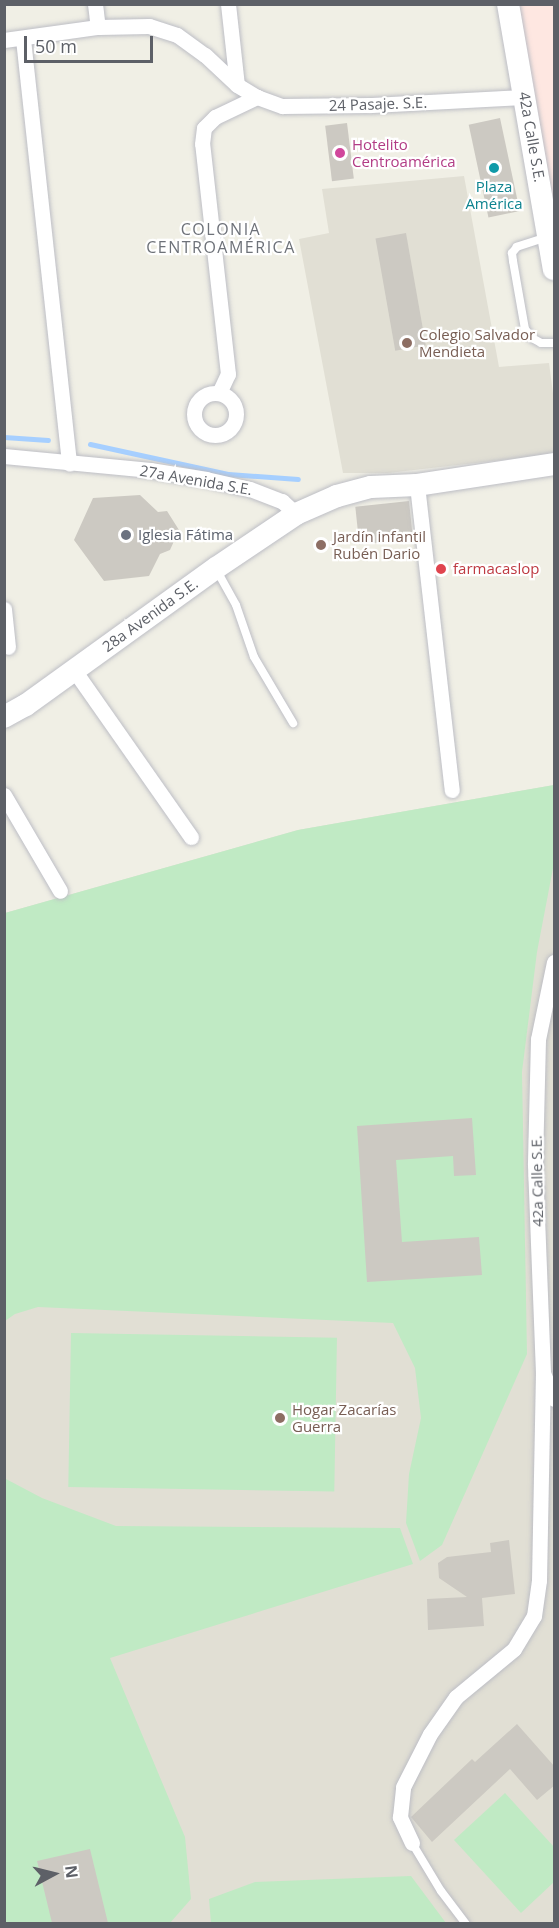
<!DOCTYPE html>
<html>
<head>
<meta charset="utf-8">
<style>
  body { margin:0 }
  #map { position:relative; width:559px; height:1928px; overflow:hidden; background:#f0efe5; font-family:"Open Sans",sans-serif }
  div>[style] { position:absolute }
  .education>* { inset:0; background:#e1dfd4 }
  .medical>* { inset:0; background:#fee7e1 }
  .green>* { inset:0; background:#c0eac4; transform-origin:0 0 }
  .stream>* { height:5px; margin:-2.5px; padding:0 2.5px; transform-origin:2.5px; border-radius:2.5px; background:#a6cfff }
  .building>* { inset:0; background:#ccc9c2; transform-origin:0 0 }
  .roads { filter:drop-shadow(0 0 2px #bdbec5) drop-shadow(0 0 2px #bdbec5) }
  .lane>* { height:8px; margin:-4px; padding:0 4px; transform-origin:4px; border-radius:4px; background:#fff }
  .street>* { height:15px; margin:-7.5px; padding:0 7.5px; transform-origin:7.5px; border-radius:7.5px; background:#fff }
  .street>.ring { margin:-7.5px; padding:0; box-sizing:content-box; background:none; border:15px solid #fff; border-radius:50% }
  .secondary>* { height:22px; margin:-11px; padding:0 11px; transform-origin:11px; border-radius:11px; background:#fff }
  .dots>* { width:16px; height:16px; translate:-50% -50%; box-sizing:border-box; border:3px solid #fff; border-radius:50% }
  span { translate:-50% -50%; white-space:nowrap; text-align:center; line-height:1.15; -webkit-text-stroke:4.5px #fff; paint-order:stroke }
  .street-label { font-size:15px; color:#5d6067 }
  .hotel-label { font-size:15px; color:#b23c85 }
  .left { translate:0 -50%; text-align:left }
  .culture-label { font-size:15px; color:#0d838f }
  .education-label { font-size:15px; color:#785e54 }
  .worship-label { font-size:15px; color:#5b616d }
  .health-label { font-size:15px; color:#be3a42 }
  .neighbourhood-label { font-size:16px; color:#6e7279; letter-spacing:1.5px }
  .frame { position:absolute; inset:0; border:6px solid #5d6067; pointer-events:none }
  .north { position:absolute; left:24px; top:1844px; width:60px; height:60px; -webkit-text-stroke:4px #fff; paint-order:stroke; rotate:83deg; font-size:16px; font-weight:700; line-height:24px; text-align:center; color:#5d6067 }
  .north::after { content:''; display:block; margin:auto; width:21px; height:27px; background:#5d6067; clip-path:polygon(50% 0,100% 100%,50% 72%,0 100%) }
  .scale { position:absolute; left:24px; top:36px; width:129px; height:27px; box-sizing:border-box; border:3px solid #5d6067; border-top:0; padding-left:8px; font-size:18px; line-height:21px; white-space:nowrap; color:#5d6067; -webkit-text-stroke:4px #fff; paint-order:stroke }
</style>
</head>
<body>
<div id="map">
  <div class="education">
    <i style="clip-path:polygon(464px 176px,499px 367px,549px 363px,554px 401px,554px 454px,388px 473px,343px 473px,299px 239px,329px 233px,322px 189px)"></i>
    <i style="clip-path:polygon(554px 785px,554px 1923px,5px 1924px,5px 913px,298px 830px)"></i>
  </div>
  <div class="medical">
    <i style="clip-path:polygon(518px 5px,554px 5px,554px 204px)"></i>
  </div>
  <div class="green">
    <i style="clip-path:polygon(554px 785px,554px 863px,537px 952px,522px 1072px,527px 1354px,442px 1545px,420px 1561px,406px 1523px,409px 1474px,421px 1418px,415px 1368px,393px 1323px,38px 1307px,15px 1314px,5px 1321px,5px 913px,298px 830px)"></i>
    <i style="left:71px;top:1333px;width:266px;height:154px;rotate:1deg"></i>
    <i style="clip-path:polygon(4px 1473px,6px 1479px,42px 1498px,116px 1526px,400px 1528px,413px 1564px,110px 1658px,185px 1837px,191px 1899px,170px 1923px,5px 1923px)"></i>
    <i style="clip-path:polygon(505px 1793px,554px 1847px,554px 1882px,521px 1913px,454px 1840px)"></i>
    <i style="clip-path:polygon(411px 1876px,446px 1923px,211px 1923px,209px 1899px,255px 1882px)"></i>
  </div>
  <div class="stream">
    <i style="left:4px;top:437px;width:44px;rotate:3.9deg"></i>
    <i style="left:90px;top:444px;width:141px;rotate:12.3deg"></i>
    <i style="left:228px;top:474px;width:70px;rotate:4.1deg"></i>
  </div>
  <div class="building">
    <i style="left:500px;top:118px;width:95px;height:32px;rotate:78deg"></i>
    <i style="left:347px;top:123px;width:56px;height:22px;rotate:83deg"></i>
    <i style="left:406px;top:233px;width:114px;height:31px;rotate:80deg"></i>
    <i style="clip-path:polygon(140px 495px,158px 512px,167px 511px,179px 530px,170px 550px,160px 554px,149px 576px,104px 581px,74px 540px,93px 498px)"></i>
    <i style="left:409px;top:501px;width:38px;height:54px;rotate:84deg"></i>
    <i style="clip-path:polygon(472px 1118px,476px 1175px,454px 1176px,453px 1156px,396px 1160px,402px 1242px,479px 1237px,482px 1275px,367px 1282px,357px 1126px)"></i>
    <i style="clip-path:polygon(509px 1540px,515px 1594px,482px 1598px,484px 1626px,428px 1630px,427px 1599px,467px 1597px,439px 1578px,438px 1563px,447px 1557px,491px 1552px,490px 1543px)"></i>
    <i style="clip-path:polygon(517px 1724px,555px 1767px,555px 1785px,537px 1800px,510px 1769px,432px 1842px,411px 1817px,472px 1759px,475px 1762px)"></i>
    <i style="clip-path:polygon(90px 1849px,108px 1923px,52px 1923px,37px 1861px)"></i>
  </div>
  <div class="roads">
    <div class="lane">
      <i style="left:547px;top:237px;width:32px;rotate:162deg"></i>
      <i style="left:517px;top:247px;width:8px;rotate:130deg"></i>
      <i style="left:512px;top:253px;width:8px;rotate:83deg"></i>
      <i style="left:513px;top:261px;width:69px;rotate:80deg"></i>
      <i style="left:525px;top:329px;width:11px;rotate:52deg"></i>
      <i style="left:532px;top:338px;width:10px;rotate:29deg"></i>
      <i style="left:541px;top:343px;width:13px"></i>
      <i style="left:216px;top:569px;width:41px;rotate:60.9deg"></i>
      <i style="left:236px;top:605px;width:55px;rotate:70.9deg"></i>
      <i style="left:254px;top:657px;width:77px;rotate:59.4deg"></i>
      <i style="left:412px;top:1843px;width:56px;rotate:58.9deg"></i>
      <i style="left:441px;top:1891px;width:41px;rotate:52.9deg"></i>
    </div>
    <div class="street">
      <i style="left:95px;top:4px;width:23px;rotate:83deg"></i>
      <i style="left:228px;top:4px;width:81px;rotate:83.7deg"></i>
      <i style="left:23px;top:39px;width:427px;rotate:83.8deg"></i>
      <i style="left:4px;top:40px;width:95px;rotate:-7.9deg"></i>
      <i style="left:98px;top:27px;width:51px;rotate:-1.1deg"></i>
      <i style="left:149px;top:26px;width:29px;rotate:18deg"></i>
      <i style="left:177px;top:35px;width:34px;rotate:36deg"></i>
      <i style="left:205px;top:55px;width:44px;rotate:43.2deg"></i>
      <i style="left:237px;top:85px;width:23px;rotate:31deg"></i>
      <i style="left:257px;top:97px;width:27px;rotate:20deg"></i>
      <i style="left:282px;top:106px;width:88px;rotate:-0.7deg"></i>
      <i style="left:370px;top:105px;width:155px;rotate:-3deg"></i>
      <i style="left:219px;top:393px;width:21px;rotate:-65deg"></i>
      <i style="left:228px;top:374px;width:231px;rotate:-96.4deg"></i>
      <i style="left:202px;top:144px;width:16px;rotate:-83deg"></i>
      <i style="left:204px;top:128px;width:16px;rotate:-45deg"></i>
      <i style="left:215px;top:117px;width:47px;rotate:-25.5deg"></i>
      <i class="ring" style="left:194px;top:393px;width:27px;height:27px"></i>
      <i style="left:4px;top:456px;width:147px;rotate:5.5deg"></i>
      <i style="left:150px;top:470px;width:57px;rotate:9.1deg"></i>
      <i style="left:206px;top:479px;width:45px;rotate:12.8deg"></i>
      <i style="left:250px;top:489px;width:34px;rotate:21deg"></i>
      <i style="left:282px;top:501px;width:19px;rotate:43deg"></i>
      <i style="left:417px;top:485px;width:307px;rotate:83.5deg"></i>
      <i style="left:4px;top:609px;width:38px;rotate:84deg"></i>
      <i style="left:74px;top:670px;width:204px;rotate:55deg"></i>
      <i style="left:4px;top:795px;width:111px;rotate:59.7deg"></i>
      <i style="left:554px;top:962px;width:79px;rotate:101.7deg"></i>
      <i style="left:538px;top:1039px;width:126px;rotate:91.4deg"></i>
      <i style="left:535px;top:1165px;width:208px;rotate:87.8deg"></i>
      <i style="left:543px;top:1373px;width:28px;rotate:67deg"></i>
      <i style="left:412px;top:1843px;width:29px;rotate:-115deg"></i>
      <i style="left:400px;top:1817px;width:30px;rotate:-84deg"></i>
      <i style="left:403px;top:1787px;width:59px;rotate:-63deg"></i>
      <i style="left:430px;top:1734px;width:45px;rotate:-54.9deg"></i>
      <i style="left:456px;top:1697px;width:75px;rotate:-39.6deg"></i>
      <i style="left:514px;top:1649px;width:39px;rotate:-59deg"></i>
      <i style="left:534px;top:1616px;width:36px;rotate:-82deg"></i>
      <i style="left:539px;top:1580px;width:207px;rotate:-88.9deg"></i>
    </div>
    <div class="secondary">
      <i style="left:508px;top:4px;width:269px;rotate:80.2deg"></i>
      <i style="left:4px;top:717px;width:25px;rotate:-29deg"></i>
      <i style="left:26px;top:705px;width:234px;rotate:-35.8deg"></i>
      <i style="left:216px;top:568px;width:97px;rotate:-34deg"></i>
      <i style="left:296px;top:514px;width:45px;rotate:-23.7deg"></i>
      <i style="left:337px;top:496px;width:35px;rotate:-15deg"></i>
      <i style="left:371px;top:487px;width:46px;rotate:-2.5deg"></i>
      <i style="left:417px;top:485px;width:139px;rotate:-8.7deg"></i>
    </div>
  </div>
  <div class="dots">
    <i style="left:340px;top:153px;background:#d1479c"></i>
    <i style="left:494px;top:168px;background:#0f9aa8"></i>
    <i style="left:407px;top:343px;background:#8d6e63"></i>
    <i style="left:126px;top:535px;background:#6b7280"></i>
    <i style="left:321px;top:545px;background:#8d6e63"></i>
    <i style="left:441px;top:569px;background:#e0444e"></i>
    <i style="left:280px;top:1418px;background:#8d6e63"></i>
  </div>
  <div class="street-label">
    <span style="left:378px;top:104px;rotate:-2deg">24 Pasaje. S.E.</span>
    <span style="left:532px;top:137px;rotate:80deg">42a Calle S.E.</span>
    <span style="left:196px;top:480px;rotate:10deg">27a Avenida S.E.</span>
    <span style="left:150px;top:615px;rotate:-36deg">28a Avenida S.E.</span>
    <span style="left:537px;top:1181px;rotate:-91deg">42a Calle S.E.</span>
  </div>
  <div class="hotel-label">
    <span class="left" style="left:352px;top:153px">Hotelito<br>Centroamérica</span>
  </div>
  <div class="culture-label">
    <span style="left:494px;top:195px">Plaza<br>América</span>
  </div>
  <div class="education-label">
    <span class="left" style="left:419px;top:343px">Colegio Salvador<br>Mendieta</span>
    <span class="left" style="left:333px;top:545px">Jardín infantil<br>Rubén Dario</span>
    <span class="left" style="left:292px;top:1418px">Hogar Zacarías<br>Guerra</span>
  </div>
  <div class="worship-label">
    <span class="left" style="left:138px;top:535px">Iglesia Fátima</span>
  </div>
  <div class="health-label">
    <span class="left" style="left:453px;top:569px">farmacaslop</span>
  </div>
  <div class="neighbourhood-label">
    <span style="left:221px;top:238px">COLONIA<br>CENTROAMÉRICA</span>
  </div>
  <div class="frame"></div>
  <div class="north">N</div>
  <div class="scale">50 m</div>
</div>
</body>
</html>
